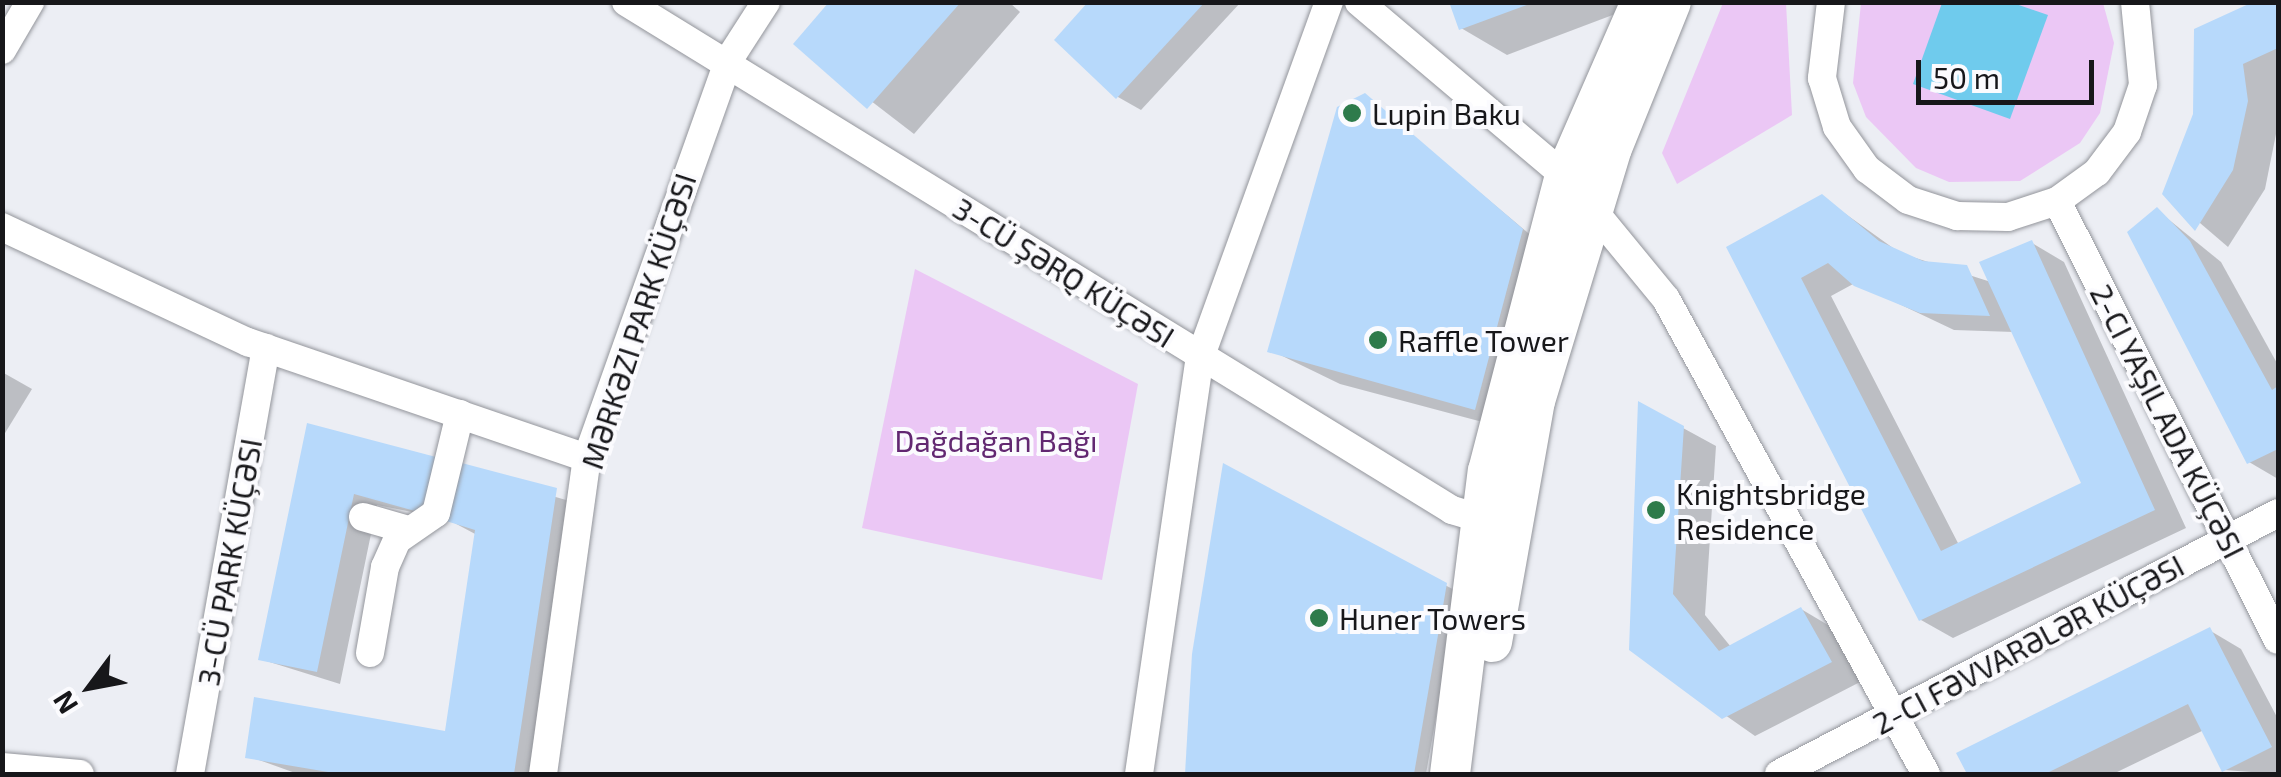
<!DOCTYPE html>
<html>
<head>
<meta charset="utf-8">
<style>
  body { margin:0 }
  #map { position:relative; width:2281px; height:777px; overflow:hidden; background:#eceef4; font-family:"Exo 2",sans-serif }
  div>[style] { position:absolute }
  .green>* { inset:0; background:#ebc7f5 }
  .water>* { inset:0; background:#6fcbed }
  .shadow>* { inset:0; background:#0003 }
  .building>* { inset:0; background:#b7d9fb }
  .roads { filter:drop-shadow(0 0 2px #93959b) drop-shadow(0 0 2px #93959b) }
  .street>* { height:28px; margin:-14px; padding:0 14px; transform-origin:14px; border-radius:14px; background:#fff }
  .secondary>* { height:40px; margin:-20px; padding:0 20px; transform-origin:20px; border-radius:20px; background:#fff }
  .dots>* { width:28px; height:28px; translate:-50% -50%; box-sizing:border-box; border:5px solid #fbfbfe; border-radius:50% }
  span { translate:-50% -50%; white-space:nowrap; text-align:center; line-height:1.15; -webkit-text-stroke:8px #fbfbfe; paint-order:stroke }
  .poi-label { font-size:30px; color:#17171a }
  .left { translate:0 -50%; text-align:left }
  .street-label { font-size:30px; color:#17171a }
  .park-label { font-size:30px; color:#622871 }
  .frame { position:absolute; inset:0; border:5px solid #17171a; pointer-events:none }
  .north { position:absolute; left:40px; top:637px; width:100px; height:100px; -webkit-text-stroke:8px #fbfbfe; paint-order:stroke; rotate:238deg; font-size:28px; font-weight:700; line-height:40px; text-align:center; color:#17171a }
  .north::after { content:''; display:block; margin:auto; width:35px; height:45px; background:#17171a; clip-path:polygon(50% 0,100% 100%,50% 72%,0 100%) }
  .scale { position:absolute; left:1916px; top:60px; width:178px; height:45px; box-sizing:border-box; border:5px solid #17171a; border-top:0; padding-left:12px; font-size:30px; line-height:35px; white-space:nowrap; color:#17171a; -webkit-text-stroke:8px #fbfbfe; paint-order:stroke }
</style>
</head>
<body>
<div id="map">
  <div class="green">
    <i style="clip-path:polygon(1723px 3px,1786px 3px,1792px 115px,1677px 184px,1662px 153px)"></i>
    <i style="clip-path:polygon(1861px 3px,2103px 3px,2114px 43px,2100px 113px,2080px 143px,2020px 181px,1949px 182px,1916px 168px,1866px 117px,1853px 83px)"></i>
    <i style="clip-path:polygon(915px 269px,1138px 384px,1102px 580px,862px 528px)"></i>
  </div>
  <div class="water">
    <i style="clip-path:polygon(1942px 3px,2013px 3px,2048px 15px,2010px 119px,1913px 84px)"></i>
  </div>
  <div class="shadow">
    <i style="clip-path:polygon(833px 2px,1009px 2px,1020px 12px,914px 134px,797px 44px)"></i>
    <i style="clip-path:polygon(1092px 2px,1241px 2px,1141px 110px,1118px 97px)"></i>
    <i style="clip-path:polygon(1451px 2px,1647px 2px,1507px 55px,1461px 28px)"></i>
    <i style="clip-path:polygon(2259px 2px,2278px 2px,2278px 124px,2265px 189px,2228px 247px,2165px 193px)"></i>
    <i style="clip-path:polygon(1365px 96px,1534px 238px,1490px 424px,1340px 384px,1270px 350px)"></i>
    <i style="clip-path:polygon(evenodd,1822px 197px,1900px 253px,1991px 282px,2032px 243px,2064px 262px,2186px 528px,1953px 638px,1921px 620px,1730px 248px,1822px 197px,1855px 283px,1954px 330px,2014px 332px,2084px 484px,1959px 545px,1831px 296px,1855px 283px)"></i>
    <i style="clip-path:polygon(2157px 210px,2221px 262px,2278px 365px,2278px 479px,2249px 462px)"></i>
    <i style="clip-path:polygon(2px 372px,32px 389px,2px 438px)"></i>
    <i style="clip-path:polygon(309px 426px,580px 504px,539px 774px,298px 774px,248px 756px,447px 734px,477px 535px,447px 519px,377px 505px,340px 684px,260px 659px)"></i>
    <i style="clip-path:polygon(1683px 428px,1716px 446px,1705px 615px,1731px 647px,1801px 609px,1833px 628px,1862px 681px,1755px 736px,1631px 649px)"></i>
    <i style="clip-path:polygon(1225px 467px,1458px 592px,1426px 774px,1188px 774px,1195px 654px)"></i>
    <i style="clip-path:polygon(2209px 630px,2241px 649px,2278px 719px,2278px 774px,2224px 770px,2204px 730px,2113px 774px,1970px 774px,1960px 754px)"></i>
  </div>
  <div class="building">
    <i style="clip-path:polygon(829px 2px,961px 2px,867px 109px,793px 44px)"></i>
    <i style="clip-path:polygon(1088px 2px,1205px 2px,1116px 99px,1054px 40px)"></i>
    <i style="clip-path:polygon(1449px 2px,1532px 2px,1532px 3px,1459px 30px)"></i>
    <i style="clip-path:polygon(2253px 2px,2278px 2px,2278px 48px,2243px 64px,2248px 101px,2233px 170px,2195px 231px,2162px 194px,2193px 114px,2194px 29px)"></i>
    <i style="clip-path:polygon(1365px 93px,1523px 229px,1475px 410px,1267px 352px,1337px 107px)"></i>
    <i style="clip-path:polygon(1822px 194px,1879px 241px,1923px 261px,1967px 265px,1990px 316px,1920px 313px,1854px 286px,1828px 263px,1801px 278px,1941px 551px,2081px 483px,1979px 262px,2032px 240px,2155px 510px,1919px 621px,1726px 247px)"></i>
    <i style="clip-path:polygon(2157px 207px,2190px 241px,2272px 390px,2278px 386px,2278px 449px,2247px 464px,2127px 232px)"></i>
    <i style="clip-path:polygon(1638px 401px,1684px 426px,1673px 594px,1719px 651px,1801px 607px,1832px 662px,1722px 719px,1629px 650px)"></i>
    <i style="clip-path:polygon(307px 423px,436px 457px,422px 513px,354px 494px,317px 672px,258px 660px)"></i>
    <i style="clip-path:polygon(458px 462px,557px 488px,514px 774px,340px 774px,245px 758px,254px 697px,445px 731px,475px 530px,443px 520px)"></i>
    <i style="clip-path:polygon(1223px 463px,1447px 583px,1414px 774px,1185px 774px,1192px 654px)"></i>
    <i style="clip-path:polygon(2210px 627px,2272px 747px,2222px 772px,2188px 704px,2045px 774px,1967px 774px,1956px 753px)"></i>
  </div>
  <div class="roads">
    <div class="street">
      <i style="left:626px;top:2px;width:970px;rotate:31.59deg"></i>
      <i style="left:1452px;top:510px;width:49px;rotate:16.6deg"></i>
      <i style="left:1359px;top:2px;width:270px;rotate:40.2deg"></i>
      <i style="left:1565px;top:176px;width:159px;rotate:50.6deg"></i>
      <i style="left:1666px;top:299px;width:542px;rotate:61.31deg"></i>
      <i style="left:1831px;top:2px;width:77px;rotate:96.8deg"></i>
      <i style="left:1822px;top:78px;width:51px;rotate:73deg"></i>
      <i style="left:1837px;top:127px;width:52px;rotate:54.5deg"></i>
      <i style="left:1867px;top:169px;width:51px;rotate:37.1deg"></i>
      <i style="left:1908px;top:200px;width:52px;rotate:18.1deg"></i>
      <i style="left:1957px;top:216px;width:51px;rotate:1.1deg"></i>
      <i style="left:2008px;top:217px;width:52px;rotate:-18.1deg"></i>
      <i style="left:2057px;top:201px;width:49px;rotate:-35.9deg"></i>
      <i style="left:2097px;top:172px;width:50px;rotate:-53.1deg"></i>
      <i style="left:2127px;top:132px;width:50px;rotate:-71.2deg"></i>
      <i style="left:2143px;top:85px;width:83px;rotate:-95.5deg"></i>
      <i style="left:2px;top:50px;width:56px;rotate:-59.7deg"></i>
      <i style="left:2057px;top:201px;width:491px;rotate:63.3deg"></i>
      <i style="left:2px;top:227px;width:272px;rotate:25.1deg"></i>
      <i style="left:248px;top:342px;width:358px;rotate:18.9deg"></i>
      <i style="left:363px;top:517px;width:47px;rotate:16.1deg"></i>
      <i style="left:370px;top:653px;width:87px;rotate:-80.1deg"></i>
      <i style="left:385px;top:567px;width:30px;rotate:-66deg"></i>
      <i style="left:397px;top:540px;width:47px;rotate:-34.7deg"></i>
      <i style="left:436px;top:513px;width:102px;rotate:-76.4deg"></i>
      <i style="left:2px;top:767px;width:78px;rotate:5.1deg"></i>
      <i style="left:190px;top:774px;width:433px;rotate:-79.9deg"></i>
      <i style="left:543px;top:774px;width:319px;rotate:-82.1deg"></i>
      <i style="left:587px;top:458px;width:421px;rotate:-70.4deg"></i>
      <i style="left:728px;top:61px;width:70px;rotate:-57.2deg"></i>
      <i style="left:1139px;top:774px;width:420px;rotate:-81.7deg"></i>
      <i style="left:1200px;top:358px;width:379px;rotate:-70.1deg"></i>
      <i style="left:1779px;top:774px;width:563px;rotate:-27.61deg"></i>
    </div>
    <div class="secondary">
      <i style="left:1492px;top:642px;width:245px;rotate:-79.9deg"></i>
      <i style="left:1535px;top:401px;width:264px;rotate:-73.1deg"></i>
      <i style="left:1612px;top:148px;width:157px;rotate:-68deg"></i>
      <i style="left:1450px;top:774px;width:305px;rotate:-82.9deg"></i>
      <i style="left:1488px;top:471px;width:305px;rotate:-75.4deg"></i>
      <i style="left:1565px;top:176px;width:190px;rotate:-66.4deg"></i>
    </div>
  </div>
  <div class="dots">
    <i style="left:1352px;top:113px;background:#2e7b4b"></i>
    <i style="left:1378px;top:340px;background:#2e7b4b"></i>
    <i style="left:1656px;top:510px;background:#2e7b4b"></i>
    <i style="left:1319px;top:618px;background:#2e7b4b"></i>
  </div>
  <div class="poi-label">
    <span class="left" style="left:1372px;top:113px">Lupin Baku</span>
    <span class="left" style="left:1398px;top:340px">Raffle Tower</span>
    <span class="left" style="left:1676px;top:510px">Knightsbridge<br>Residence</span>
    <span class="left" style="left:1339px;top:618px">Huner Towers</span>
  </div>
  <div class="street-label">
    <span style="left:1064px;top:272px;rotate:32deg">3-CÜ ŞƏRQ KÜÇƏSI</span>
    <span style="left:638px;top:321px;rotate:-72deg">MƏRKƏZI PARK KÜÇƏSI</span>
    <span style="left:2168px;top:421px;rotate:63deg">2-CI YAŞIL ADA KÜÇƏSI</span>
    <span style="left:229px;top:562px;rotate:-80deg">3-CÜ PARK KÜÇƏSI</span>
    <span style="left:2028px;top:644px;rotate:-28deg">2-CI FƏVVARƏLƏR KÜÇƏSI</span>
  </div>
  <div class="park-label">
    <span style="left:996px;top:440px">Dağdağan Bağı</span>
  </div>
  <div class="frame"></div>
  <div class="north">N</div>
  <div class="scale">50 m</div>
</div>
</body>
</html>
